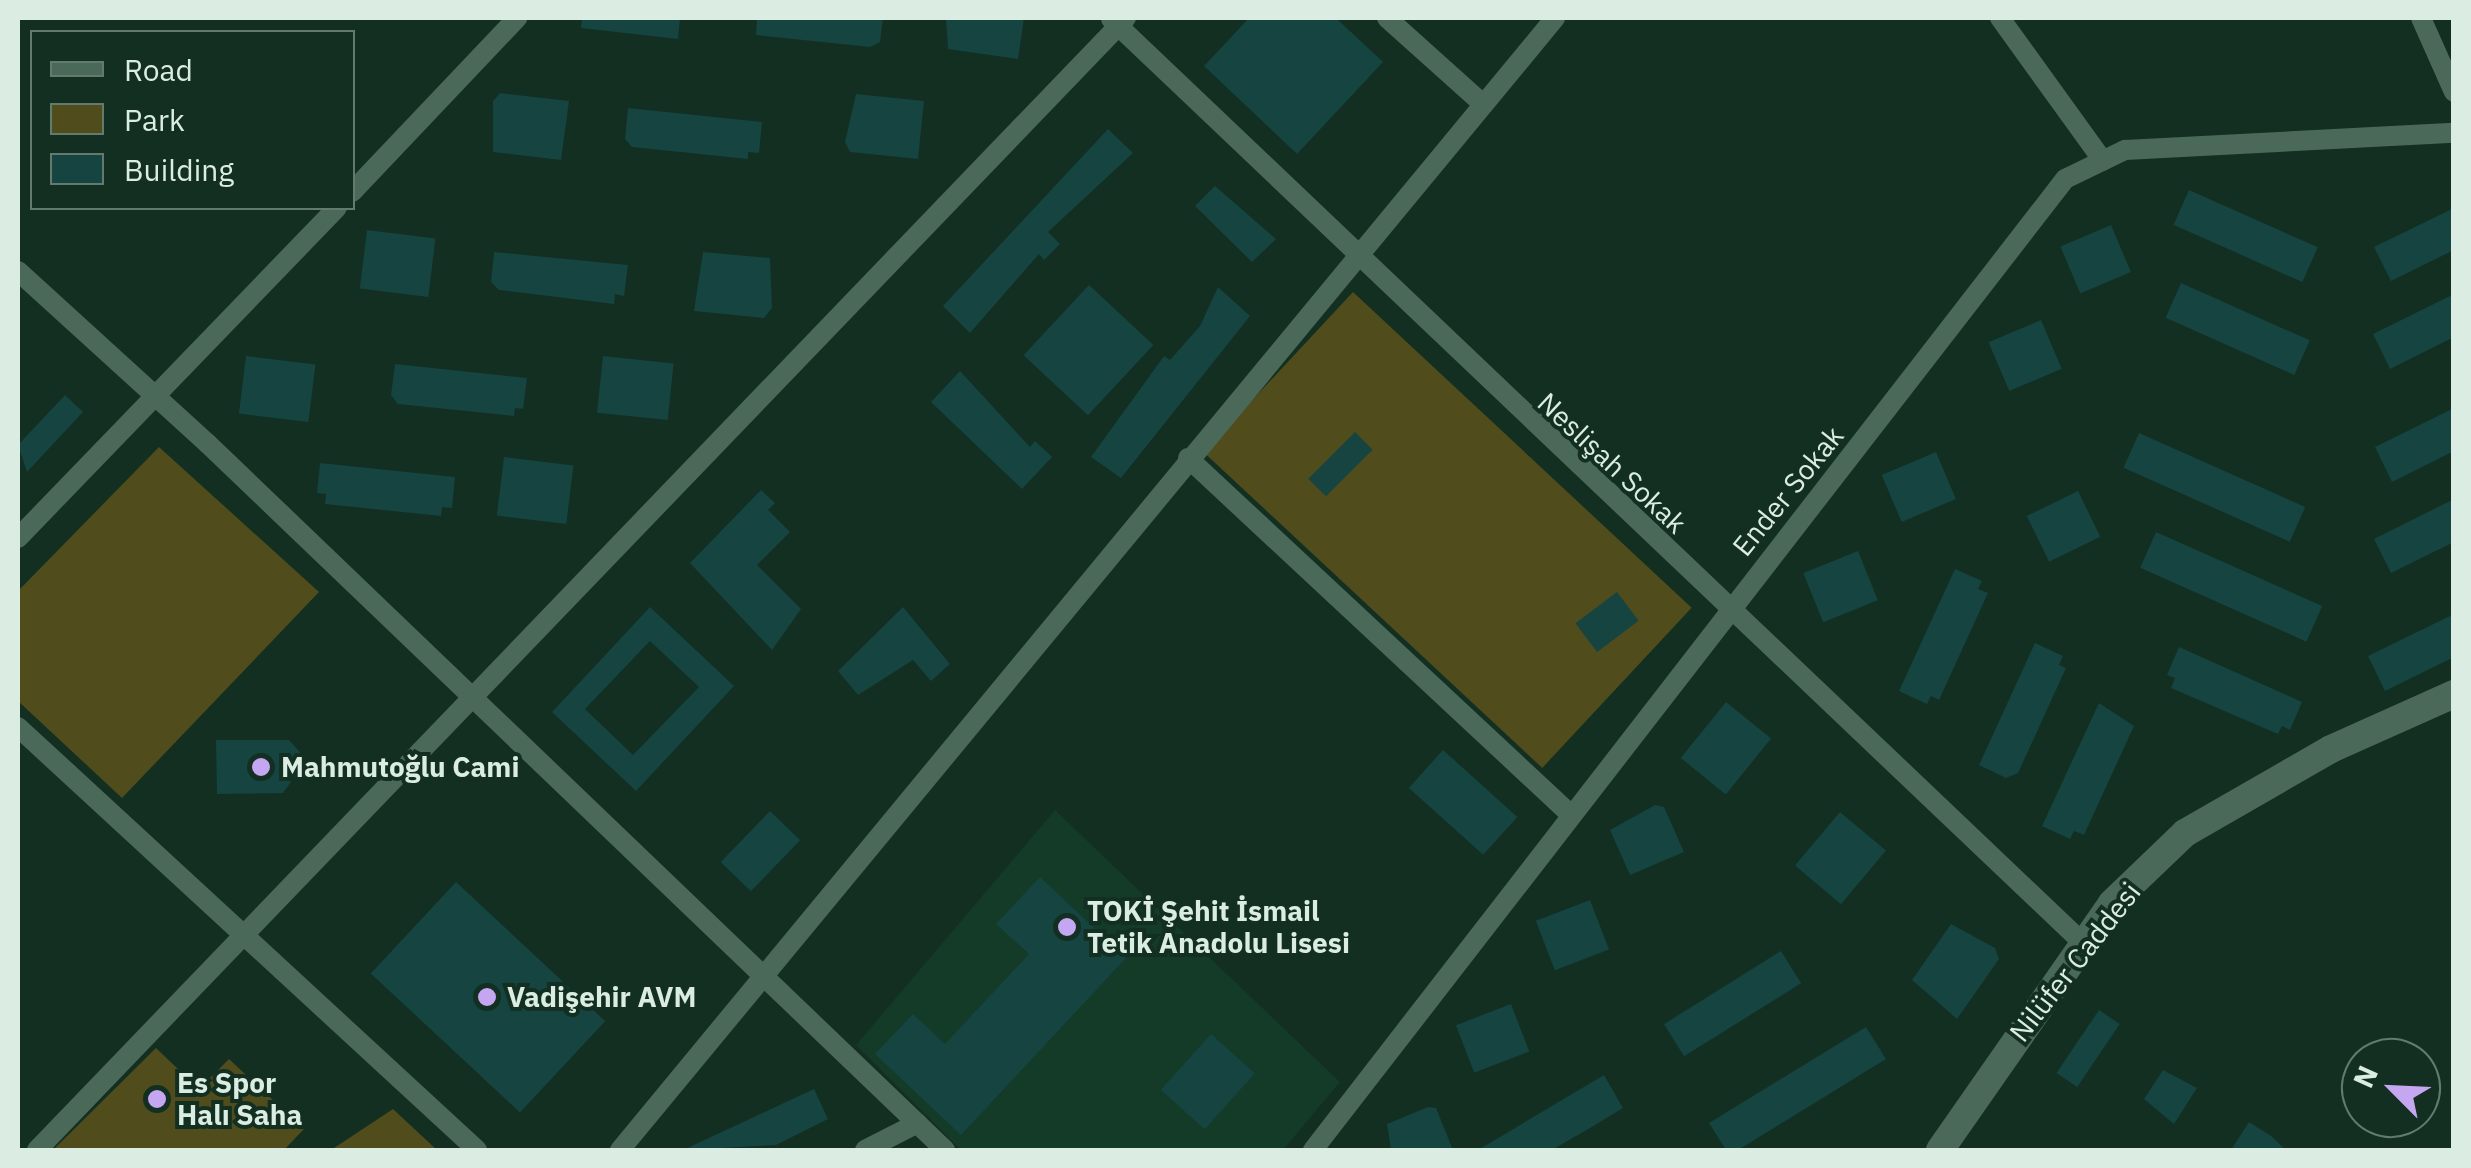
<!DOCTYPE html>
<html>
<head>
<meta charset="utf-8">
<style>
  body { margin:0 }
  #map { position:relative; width:2471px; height:1168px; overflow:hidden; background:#122f21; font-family:"IBM Plex Sans",sans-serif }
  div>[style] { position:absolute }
  .built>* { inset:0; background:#143a28 }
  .green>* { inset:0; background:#504c1c; transform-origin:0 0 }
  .building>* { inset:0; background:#154441; transform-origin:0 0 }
  .street>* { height:20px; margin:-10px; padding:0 10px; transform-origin:10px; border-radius:10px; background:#4b6959 }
  .secondary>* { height:28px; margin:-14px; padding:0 14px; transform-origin:14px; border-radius:14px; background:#4b6959 }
  .dots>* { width:28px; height:28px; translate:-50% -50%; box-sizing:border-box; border:5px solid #122f21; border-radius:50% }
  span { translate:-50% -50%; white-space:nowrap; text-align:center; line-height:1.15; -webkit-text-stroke:8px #122f21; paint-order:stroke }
  .street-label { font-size:28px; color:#dbece2 }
  .poi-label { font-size:28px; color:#dbece2; font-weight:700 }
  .left { translate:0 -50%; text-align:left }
  .frame { position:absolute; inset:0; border:20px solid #dbece2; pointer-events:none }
  .legend { position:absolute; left:30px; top:30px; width:325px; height:180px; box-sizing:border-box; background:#122f21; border:2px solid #627b6e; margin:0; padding:12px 18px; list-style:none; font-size:30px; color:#dbece2 }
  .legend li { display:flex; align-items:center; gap:20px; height:50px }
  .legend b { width:50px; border:2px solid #627b6e }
  .north { position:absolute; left:2341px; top:1038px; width:100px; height:100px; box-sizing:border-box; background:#122f21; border:2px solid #627b6e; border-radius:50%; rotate:294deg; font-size:28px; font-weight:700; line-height:40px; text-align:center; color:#dbece2 }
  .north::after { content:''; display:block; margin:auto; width:35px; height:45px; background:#c5a7f1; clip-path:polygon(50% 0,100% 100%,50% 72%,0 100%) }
</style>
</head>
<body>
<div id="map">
  <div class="built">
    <i style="clip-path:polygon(1055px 810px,1340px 1082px,1283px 1150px,961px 1150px,856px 1045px)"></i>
  </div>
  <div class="green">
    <i style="left:1353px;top:292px;width:463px;height:219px;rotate:43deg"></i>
    <i style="clip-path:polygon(159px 447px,319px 592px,122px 798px,18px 701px,18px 591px)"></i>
    <i style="clip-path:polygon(156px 1048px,199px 1089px,229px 1059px,304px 1129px,284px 1150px,53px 1150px)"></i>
    <i style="clip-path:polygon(393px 1109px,437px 1150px,331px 1150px)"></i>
  </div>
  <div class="building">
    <i style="clip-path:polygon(582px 18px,680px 18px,678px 39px,581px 28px)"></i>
    <i style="clip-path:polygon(757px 18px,883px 18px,880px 42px,870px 47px,756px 35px)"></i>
    <i style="clip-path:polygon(946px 18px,1024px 18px,1018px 59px,948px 49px)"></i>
    <i style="clip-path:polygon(1249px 18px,1336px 18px,1383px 62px,1297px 154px,1204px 66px)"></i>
    <i style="clip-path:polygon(500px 93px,569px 101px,561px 160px,493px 152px,493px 101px)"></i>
    <i style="clip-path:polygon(856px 94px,924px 101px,918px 159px,850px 152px,845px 142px)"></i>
    <i style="clip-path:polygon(628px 108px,762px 122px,759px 153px,748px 152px,748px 159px,632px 147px,625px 139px)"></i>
    <i style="clip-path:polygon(1108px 129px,1133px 153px,1048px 232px,1060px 244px,1044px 260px,1039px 254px,970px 333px,943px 306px)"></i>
    <i style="clip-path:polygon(1215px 186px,1276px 239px,1252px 262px,1195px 206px)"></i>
    <i style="left:2189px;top:190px;width:141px;height:38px;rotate:24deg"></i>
    <i style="clip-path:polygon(2454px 208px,2454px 250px,2391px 281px,2374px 247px)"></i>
    <i style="left:2111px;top:225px;width:51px;height:55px;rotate:67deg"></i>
    <i style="left:367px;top:230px;width:69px;height:59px;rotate:7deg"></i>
    <i style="clip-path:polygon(494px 252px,628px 265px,624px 296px,615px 294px,614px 304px,499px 290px,491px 282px)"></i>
    <i style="clip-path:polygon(703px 252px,770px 258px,772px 308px,764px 318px,694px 311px)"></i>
    <i style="left:2181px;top:283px;width:141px;height:38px;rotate:24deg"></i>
    <i style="left:1089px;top:285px;width:88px;height:96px;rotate:43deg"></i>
    <i style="clip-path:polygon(1218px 287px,1250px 316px,1121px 478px,1091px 457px,1164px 356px,1170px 360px,1200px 326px)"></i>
    <i style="clip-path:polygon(2454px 294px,2454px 337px,2390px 369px,2373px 334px)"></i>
    <i style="left:2041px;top:320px;width:53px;height:57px;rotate:67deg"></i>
    <i style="left:246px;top:356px;width:70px;height:58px;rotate:7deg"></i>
    <i style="left:603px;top:356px;width:71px;height:57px;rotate:6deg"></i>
    <i style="clip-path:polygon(395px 364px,527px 378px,523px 409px,515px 408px,514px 416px,398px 404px,391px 395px)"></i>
    <i style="clip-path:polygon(960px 371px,1030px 447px,1035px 441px,1052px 457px,1022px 489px,931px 402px)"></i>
    <i style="clip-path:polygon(65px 395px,83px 412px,27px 472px,18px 445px)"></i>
    <i style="clip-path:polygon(2454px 408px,2454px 451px,2392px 482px,2375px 447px)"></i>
    <i style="left:1355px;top:432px;width:25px;height:66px;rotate:45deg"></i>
    <i style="left:2139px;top:433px;width:182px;height:38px;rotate:24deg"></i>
    <i style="left:1936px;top:452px;width:51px;height:59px;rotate:67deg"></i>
    <i style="left:504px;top:457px;width:70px;height:59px;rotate:7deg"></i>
    <i style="clip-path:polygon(320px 463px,455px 477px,452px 508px,442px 507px,441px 516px,325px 504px,326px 494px,317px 493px)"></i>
    <i style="clip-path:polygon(761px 490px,775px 503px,768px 510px,790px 532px,757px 565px,801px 609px,772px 650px,690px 563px)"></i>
    <i style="left:2078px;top:491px;width:51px;height:57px;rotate:64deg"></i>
    <i style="clip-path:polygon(2454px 499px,2454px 542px,2391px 573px,2374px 539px)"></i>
    <i style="left:2156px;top:532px;width:182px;height:39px;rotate:24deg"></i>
    <i style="left:1858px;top:551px;width:53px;height:59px;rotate:68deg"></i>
    <i style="clip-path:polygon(1955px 569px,1982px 581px,1978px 589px,1988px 593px,1939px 700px,1931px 696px,1927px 704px,1899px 691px)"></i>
    <i style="left:1617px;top:592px;width:36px;height:52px;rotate:53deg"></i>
    <i style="clip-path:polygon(evenodd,650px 607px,734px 686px,636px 791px,552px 712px,650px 607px,650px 641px,699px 687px,633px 755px,585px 709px,650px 641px)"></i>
    <i style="clip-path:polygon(903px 607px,950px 664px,931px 681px,913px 660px,858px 695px,838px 671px)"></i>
    <i style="clip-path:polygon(2454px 614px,2454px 657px,2385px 691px,2368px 656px)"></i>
    <i style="clip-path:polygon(2035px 643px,2063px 656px,2059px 665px,2066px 668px,2018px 773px,2006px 778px,1979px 765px)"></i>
    <i style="clip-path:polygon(2179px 647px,2302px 702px,2290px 730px,2282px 726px,2278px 734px,2171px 688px,2175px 678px,2167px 675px)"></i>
    <i style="left:1726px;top:702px;width:58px;height:72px;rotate:39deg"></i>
    <i style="clip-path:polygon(2099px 703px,2134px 726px,2084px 835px,2074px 831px,2070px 839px,2042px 826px)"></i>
    <i style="clip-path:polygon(216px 740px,289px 740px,305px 758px,305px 776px,295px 776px,283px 793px,217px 794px)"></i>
    <i style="left:1443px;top:750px;width:100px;height:51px;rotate:42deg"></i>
    <i style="clip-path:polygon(1655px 805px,1664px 807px,1684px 852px,1630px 875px,1610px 830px)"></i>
    <i style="left:770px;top:811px;width:42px;height:71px;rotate:44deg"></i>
    <i style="left:1840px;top:812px;width:60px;height:70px;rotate:40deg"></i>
    <i style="clip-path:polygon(1040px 877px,1126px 958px,961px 1135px,875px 1054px,913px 1014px,945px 1044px,1029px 954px,996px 924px)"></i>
    <i style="left:456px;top:882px;width:204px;height:125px;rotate:43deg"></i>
    <i style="left:1590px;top:900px;width:53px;height:58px;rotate:69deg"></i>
    <i style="clip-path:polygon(1951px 924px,1995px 948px,1999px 959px,1957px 1019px,1912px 980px)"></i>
    <i style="left:1781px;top:951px;width:38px;height:138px;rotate:58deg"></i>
    <i style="left:1511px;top:1004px;width:51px;height:59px;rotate:69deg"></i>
    <i style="left:2099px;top:1010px;width:25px;height:76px;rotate:34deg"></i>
    <i style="clip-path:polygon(1866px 1027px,1886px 1059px,1738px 1150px,1726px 1150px,1709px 1123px)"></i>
    <i style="left:1211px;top:1034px;width:59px;height:75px;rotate:42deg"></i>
    <i style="clip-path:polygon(2163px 1070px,2197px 1088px,2174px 1124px,2144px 1099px)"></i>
    <i style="clip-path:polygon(1604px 1075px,1623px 1108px,1590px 1128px,1552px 1150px,1478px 1150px)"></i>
    <i style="clip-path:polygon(814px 1089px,828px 1119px,776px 1145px,683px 1150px)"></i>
    <i style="clip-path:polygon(1428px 1107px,1436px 1108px,1453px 1150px,1391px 1150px,1387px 1124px)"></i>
    <i style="clip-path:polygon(2249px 1122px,2271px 1136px,2286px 1150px,2231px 1150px)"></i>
  </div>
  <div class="street">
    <i style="left:1387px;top:18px;width:129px;rotate:41.9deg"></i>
    <i style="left:2000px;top:18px;width:176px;rotate:54.2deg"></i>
    <i style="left:2421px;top:18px;width:81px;rotate:66deg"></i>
    <i style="left:1111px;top:19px;width:1340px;rotate:43.55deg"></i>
    <i style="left:352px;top:192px;width:240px;rotate:-46.5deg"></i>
    <i style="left:18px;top:271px;width:256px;rotate:42.3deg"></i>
    <i style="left:207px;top:443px;width:1022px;rotate:43.77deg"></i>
    <i style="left:1188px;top:458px;width:522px;rotate:42.98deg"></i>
    <i style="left:18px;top:538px;width:459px;rotate:-46deg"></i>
    <i style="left:18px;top:727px;width:624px;rotate:42.66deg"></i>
    <i style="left:37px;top:1150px;width:1571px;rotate:-46.11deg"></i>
    <i style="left:620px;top:1150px;width:1468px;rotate:-50.44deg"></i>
    <i style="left:865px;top:1150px;width:59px;rotate:-27deg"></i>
    <i style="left:1313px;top:1150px;width:1228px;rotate:-52.24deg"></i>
    <i style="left:2065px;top:179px;width:67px;rotate:-25.8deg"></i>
    <i style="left:2125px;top:150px;width:329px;rotate:-3deg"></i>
  </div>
  <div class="secondary">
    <i style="left:1940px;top:1150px;width:301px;rotate:-55.1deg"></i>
    <i style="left:2112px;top:903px;width:101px;rotate:-43.8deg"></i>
    <i style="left:2185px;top:833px;width:168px;rotate:-29.9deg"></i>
    <i style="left:2331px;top:749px;width:135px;rotate:-24.1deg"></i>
  </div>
  <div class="dots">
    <i style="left:261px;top:767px;background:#c5a7f1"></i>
    <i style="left:1067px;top:927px;background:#c5a7f1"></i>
    <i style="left:487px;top:997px;background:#c5a7f1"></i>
    <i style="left:157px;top:1099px;background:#c5a7f1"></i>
  </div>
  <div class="street-label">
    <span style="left:1612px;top:463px;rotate:43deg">Neslişah Sokak</span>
    <span style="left:1788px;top:491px;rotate:-51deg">Ender Sokak</span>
    <span style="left:2075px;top:962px;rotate:-52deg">Nilüfer Caddesi</span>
  </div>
  <div class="poi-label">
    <span class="left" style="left:281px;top:767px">Mahmutoğlu Cami</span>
    <span class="left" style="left:1087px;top:927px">TOKİ Şehit İsmail<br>Tetik Anadolu Lisesi</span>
    <span class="left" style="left:507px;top:997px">Vadişehir AVM</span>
    <span class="left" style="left:177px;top:1099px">Es Spor<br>Halı Saha</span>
  </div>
  <div class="frame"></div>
  <ul class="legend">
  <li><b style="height:12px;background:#4b6959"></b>Road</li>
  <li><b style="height:28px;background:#504c1c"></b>Park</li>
  <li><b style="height:28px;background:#154441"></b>Building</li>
  </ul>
  <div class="north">N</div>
</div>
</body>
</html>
